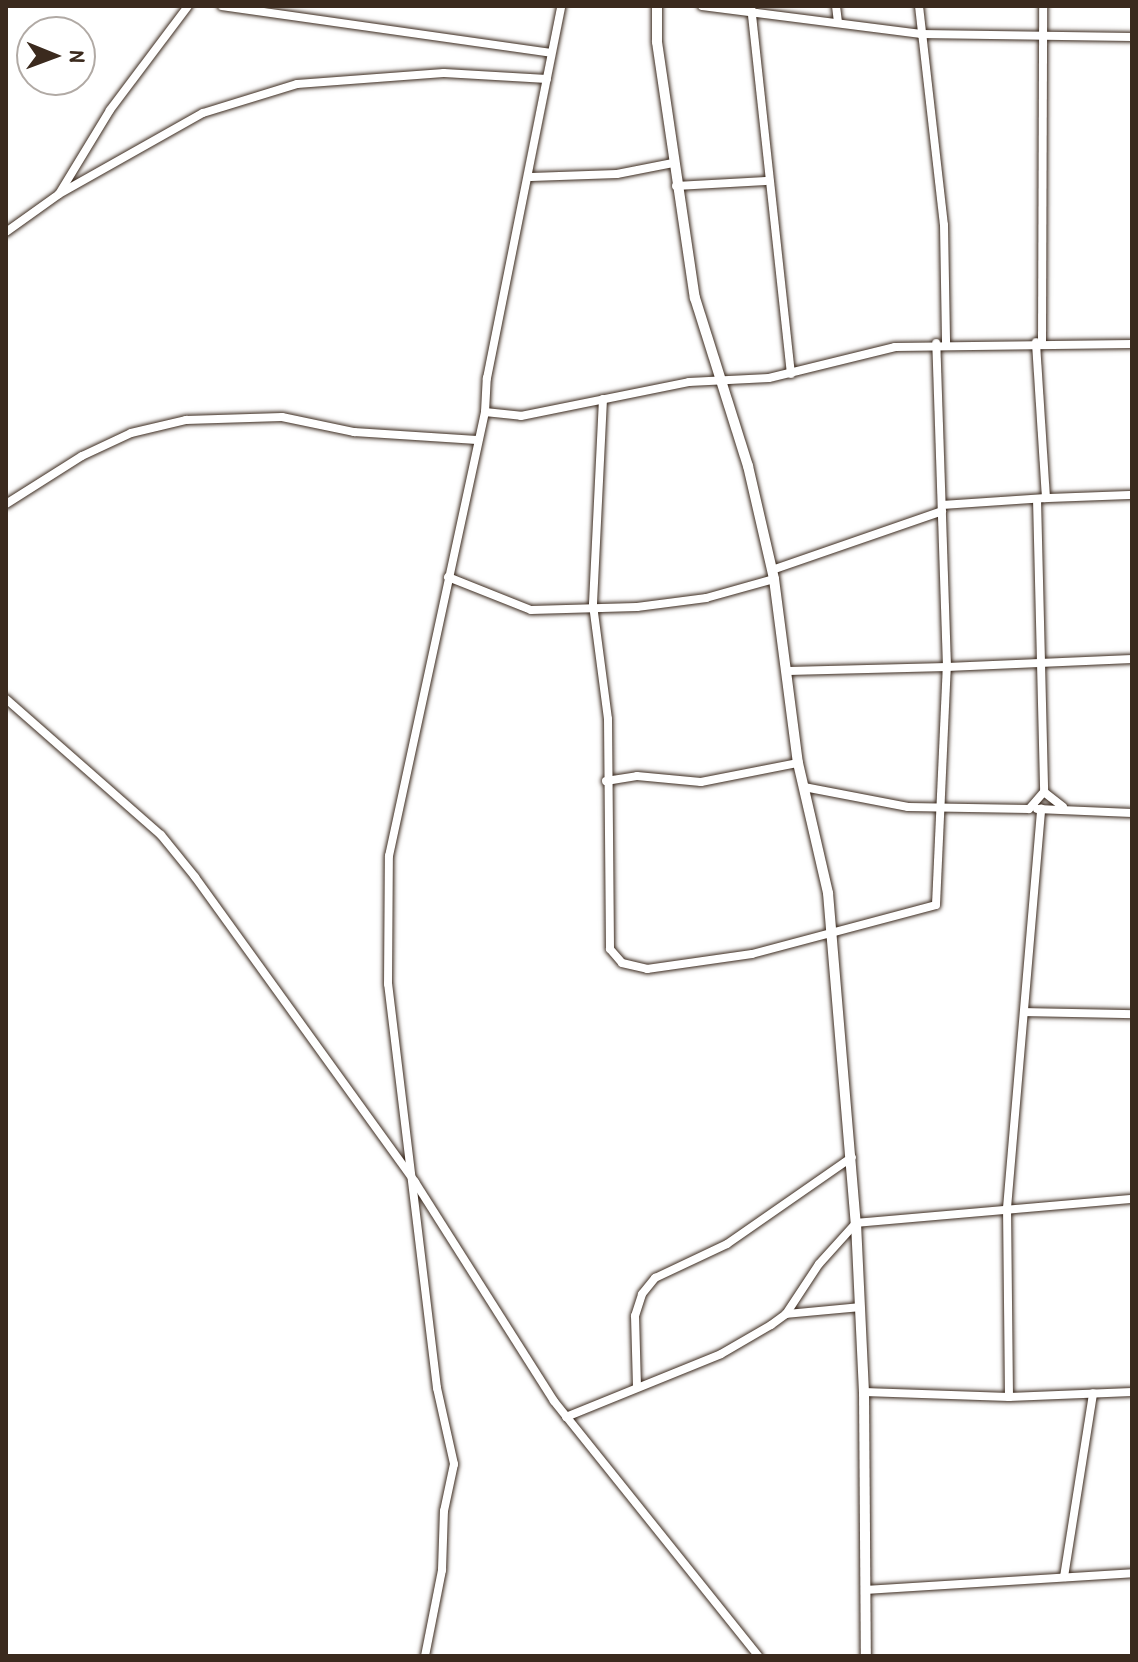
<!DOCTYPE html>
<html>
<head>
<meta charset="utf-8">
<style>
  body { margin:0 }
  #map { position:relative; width:1138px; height:1662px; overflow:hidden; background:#fff; font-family:"Patrick Hand",sans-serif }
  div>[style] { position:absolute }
  .roads { filter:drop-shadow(0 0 2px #3b2a1e) drop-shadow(0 0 2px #3b2a1e) }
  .minor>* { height:8px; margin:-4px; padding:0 4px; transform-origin:4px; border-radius:4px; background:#fff }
  .tertiary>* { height:10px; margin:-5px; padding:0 5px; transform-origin:5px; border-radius:5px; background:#fff }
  span { translate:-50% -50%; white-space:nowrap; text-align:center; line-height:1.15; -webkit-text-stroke:8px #fff; paint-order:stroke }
  .frame { position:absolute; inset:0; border:8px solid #3b2a1e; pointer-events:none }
  .north { position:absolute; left:16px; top:16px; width:80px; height:80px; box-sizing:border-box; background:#fff; border:2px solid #b1aaa5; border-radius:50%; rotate:91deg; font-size:22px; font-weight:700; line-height:32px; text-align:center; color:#3b2a1e }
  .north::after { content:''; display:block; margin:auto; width:28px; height:36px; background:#3b2a1e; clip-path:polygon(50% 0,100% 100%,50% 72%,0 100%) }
</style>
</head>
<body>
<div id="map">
  <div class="roads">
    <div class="minor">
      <i style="left:222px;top:6px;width:332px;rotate:8.1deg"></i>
      <i style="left:702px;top:6px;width:221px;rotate:7.3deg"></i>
      <i style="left:921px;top:34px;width:211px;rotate:0.8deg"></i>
      <i style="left:751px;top:6px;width:370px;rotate:83.8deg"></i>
      <i style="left:836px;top:6px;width:17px;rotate:83deg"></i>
      <i style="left:919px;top:6px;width:220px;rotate:83.5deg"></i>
      <i style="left:944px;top:225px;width:118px;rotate:89deg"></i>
      <i style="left:531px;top:177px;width:86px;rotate:-2deg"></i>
      <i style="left:617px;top:174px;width:57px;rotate:-11.1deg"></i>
      <i style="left:676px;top:186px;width:90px;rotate:-3.2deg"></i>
      <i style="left:59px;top:194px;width:165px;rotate:-29.4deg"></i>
      <i style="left:203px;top:113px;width:98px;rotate:-17.1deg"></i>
      <i style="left:297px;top:84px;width:147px;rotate:-4.3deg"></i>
      <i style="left:444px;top:73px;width:103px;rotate:3.3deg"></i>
      <i style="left:6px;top:232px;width:65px;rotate:-35.6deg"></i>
      <i style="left:59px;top:194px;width:98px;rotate:-58.7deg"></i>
      <i style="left:110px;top:110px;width:130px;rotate:-53.1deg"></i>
      <i style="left:1042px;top:342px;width:336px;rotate:-89.8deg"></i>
      <i style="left:603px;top:399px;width:206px;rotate:92.8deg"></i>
      <i style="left:593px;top:605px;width:115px;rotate:82.5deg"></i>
      <i style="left:608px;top:719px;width:230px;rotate:89.5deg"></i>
      <i style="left:610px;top:949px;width:18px;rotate:49deg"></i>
      <i style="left:622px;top:963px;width:26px;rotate:13deg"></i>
      <i style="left:647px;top:969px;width:106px;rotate:-8.1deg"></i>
      <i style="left:752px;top:954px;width:190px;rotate:-14.9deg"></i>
      <i style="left:936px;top:905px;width:238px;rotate:-87.4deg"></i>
      <i style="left:947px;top:667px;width:185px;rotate:-2.5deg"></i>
      <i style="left:485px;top:412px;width:36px;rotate:6deg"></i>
      <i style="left:521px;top:416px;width:171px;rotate:-11.4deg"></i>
      <i style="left:689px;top:382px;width:80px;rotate:-2.9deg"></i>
      <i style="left:769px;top:378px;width:130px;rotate:-13.8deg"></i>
      <i style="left:895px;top:347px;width:237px;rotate:-0.7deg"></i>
      <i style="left:1046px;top:498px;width:86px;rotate:-2deg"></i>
      <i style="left:1037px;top:499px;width:293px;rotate:88.6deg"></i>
      <i style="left:1044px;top:792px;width:24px;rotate:38deg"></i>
      <i style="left:6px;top:504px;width:90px;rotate:-32.3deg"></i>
      <i style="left:82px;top:456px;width:54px;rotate:-25.1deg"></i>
      <i style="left:131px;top:433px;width:57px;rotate:-13.3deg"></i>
      <i style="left:186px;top:420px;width:96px;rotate:-1.8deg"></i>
      <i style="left:282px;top:417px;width:74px;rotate:11.8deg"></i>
      <i style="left:354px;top:432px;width:123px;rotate:3.7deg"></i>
      <i style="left:942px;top:505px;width:104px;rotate:-3.9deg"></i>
      <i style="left:1046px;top:498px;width:156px;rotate:-93.7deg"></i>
      <i style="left:772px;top:570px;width:180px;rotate:-19.1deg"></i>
      <i style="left:448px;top:577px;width:89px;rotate:21.7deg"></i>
      <i style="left:531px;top:610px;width:106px;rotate:-1.6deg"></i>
      <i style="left:637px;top:607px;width:70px;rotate:-7.4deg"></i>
      <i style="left:706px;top:598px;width:71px;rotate:-15.6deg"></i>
      <i style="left:788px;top:671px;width:159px;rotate:-1.4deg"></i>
      <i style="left:947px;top:667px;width:324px;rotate:-91.9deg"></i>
      <i style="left:6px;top:699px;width:206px;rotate:41.3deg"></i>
      <i style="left:161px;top:835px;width:54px;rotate:51deg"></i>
      <i style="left:195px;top:877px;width:376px;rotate:54.2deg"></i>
      <i style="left:415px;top:1182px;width:259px;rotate:57.6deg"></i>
      <i style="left:554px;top:1401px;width:327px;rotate:51.3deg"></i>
      <i style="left:606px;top:781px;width:31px;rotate:-9deg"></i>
      <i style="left:637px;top:776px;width:64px;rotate:5.4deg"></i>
      <i style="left:701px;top:782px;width:99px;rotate:-11.1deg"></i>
      <i style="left:804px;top:787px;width:106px;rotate:10.9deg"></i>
      <i style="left:908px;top:807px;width:121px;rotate:0.9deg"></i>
      <i style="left:1029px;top:809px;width:23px;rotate:-49deg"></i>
      <i style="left:1037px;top:809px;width:95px;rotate:2.4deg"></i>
      <i style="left:1025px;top:1012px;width:107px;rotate:1.1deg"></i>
      <i style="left:786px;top:1314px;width:74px;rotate:-5.4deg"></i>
      <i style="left:637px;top:1387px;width:71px;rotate:-91.6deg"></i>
      <i style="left:635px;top:1316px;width:23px;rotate:-72deg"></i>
      <i style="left:642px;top:1294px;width:21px;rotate:-51deg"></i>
      <i style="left:655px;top:1278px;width:80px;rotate:-25.3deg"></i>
      <i style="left:727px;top:1244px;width:152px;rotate:-34.8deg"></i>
      <i style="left:864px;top:1392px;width:145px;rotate:2deg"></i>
      <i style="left:1009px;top:1397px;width:123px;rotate:-2.3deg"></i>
      <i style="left:1009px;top:1397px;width:189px;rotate:-90.6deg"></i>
      <i style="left:1007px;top:1208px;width:401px;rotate:-85.1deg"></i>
      <i style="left:566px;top:1417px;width:167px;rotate:-22.1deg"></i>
      <i style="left:721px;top:1354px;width:58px;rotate:-30.1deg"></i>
      <i style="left:771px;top:1325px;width:19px;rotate:-36deg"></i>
      <i style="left:786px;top:1314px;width:60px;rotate:-56.6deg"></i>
      <i style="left:819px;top:1264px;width:55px;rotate:-47.9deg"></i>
      <i style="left:856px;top:1223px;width:277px;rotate:-5deg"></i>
      <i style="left:1064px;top:1577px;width:186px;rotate:-81deg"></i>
      <i style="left:865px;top:1590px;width:268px;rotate:-3.6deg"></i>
      <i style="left:425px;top:1656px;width:88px;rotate:-78.8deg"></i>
      <i style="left:442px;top:1570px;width:59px;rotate:-88.1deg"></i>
      <i style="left:444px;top:1511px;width:48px;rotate:-78deg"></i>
      <i style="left:454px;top:1464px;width:78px;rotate:-102.6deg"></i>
      <i style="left:437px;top:1388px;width:407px;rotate:-96.9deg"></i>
      <i style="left:388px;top:984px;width:128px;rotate:-89.6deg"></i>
      <i style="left:389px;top:856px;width:454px;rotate:-77.8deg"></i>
      <i style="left:485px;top:412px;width:34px;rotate:-87deg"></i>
      <i style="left:487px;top:378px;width:379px;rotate:-78.7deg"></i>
    </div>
    <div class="tertiary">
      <i style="left:657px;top:6px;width:36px;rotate:90deg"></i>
      <i style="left:657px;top:42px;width:259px;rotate:81.6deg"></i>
      <i style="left:695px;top:298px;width:176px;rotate:72.5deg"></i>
      <i style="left:748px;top:466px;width:116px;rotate:77deg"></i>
      <i style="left:774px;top:579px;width:186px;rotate:82.6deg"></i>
      <i style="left:798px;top:763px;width:133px;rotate:77deg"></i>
      <i style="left:828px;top:893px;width:331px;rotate:85.2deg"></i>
      <i style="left:856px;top:1223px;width:169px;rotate:87.3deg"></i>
      <i style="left:864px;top:1392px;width:264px;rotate:89.6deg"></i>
    </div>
  </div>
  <div class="frame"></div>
  <div class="north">N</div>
</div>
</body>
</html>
